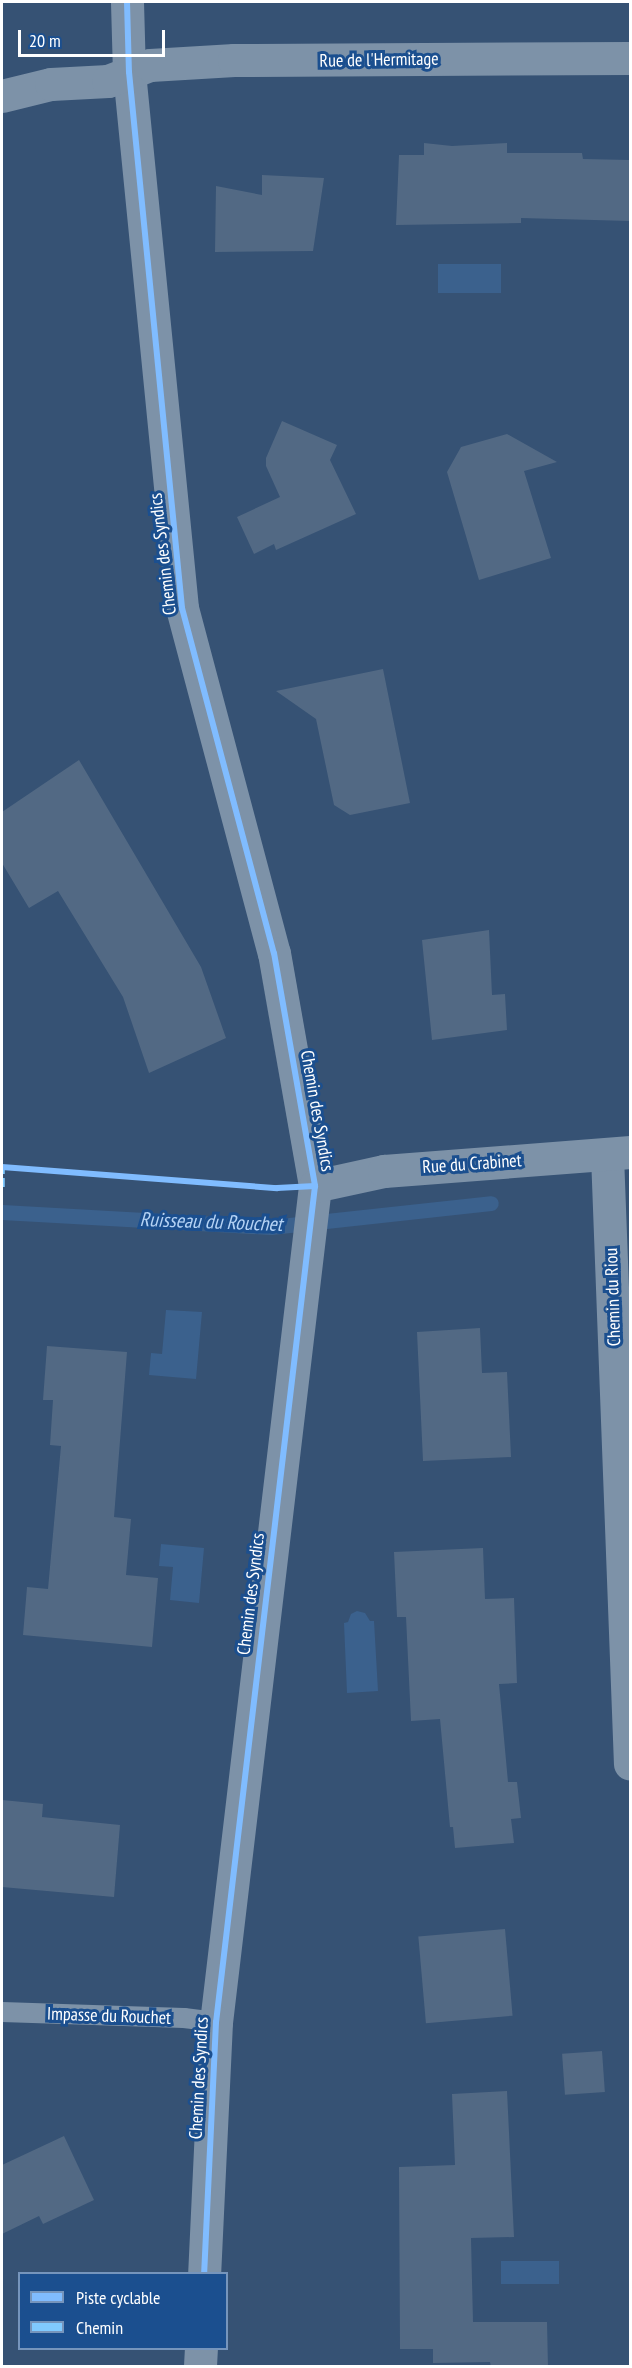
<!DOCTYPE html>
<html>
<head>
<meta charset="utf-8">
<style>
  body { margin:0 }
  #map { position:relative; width:632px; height:2368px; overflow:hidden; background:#365274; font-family:"PT Sans Narrow",sans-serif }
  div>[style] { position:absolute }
  .water>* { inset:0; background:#3b618d; transform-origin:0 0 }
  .stream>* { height:15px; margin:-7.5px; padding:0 7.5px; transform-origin:7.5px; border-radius:7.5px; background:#3b618d }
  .building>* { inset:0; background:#526984; transform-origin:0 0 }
  .lane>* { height:20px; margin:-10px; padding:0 10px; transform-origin:10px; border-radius:10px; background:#7d92a8 }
  .street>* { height:33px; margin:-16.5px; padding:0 16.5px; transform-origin:16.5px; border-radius:16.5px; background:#7d92a8 }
  .quiet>* { height:4.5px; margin-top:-2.25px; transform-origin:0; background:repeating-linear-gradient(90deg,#80caff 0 9px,transparent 0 13.5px) }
  .cycleway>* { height:6px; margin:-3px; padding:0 3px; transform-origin:3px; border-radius:3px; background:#80bcff }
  span { translate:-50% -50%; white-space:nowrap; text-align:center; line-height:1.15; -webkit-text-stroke:6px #1b4f8f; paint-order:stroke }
  .street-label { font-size:18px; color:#fff }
  .water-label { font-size:20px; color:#b5d3f5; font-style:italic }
  .frame { position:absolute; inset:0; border:3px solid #fff; pointer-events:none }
  .legend { position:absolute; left:18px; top:2272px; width:210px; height:78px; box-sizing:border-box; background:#1b4f8f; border:2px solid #7695bc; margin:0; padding:8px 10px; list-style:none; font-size:18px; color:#fff }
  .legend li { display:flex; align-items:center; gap:12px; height:30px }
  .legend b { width:30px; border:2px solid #7695bc }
  .scale { position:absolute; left:18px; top:30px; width:147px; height:27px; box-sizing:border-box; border:3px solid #fff; border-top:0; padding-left:8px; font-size:18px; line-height:21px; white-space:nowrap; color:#fff; -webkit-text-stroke:4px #1b4f8f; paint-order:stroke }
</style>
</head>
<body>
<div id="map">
  <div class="water">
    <i style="left:438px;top:264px;width:63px;height:29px"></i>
    <i style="clip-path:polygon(166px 1310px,202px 1312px,196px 1379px,149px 1375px,151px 1353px,162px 1354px)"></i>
    <i style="clip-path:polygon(161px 1544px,204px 1548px,199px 1603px,170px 1600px,173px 1567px,159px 1566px)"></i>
    <i style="clip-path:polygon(357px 1611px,365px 1613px,370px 1621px,374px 1621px,378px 1691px,347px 1693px,344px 1623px,348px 1622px,351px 1614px)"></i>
    <i style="left:559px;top:2261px;width:23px;height:58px;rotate:90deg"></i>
  </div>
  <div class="stream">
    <i style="left:2px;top:1212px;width:269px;rotate:3.2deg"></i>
    <i style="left:271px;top:1227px;width:221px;rotate:-6.2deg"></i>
  </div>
  <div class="building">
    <i style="clip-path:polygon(424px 143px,452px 146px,507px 143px,507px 153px,582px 153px,583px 159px,630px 160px,630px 221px,521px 218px,521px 223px,396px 225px,399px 155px,424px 155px)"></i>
    <i style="clip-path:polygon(262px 175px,324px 178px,313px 251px,215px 252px,216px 186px,262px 195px)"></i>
    <i style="clip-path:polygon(282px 421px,337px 445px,330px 460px,356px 514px,276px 550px,274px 544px,254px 554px,237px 517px,280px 497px,266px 466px,266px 458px)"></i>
    <i style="clip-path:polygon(507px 434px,557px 462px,524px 471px,551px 558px,479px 580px,447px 472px,461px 447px)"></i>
    <i style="clip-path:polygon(383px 669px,410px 803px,350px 815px,334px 805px,316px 719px,276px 691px)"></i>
    <i style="clip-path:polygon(79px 760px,201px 967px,226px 1038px,149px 1073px,123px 997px,58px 891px,29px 908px,2px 863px,2px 812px)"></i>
    <i style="clip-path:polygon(489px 930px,492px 995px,505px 994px,507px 1030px,432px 1040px,422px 940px)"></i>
    <i style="clip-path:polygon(480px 1328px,482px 1373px,507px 1372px,511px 1457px,423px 1461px,417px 1332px)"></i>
    <i style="clip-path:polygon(47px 1346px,127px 1352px,114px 1517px,131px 1519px,126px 1575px,158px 1578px,152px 1647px,23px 1635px,27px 1587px,48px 1589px,61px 1446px,50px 1445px,53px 1400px,43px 1400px)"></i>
    <i style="clip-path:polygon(483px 1548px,485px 1599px,514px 1598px,517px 1683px,499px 1684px,508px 1782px,517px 1782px,521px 1818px,511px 1819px,514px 1843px,455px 1848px,453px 1827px,450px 1827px,440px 1719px,411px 1721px,406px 1617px,397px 1617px,394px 1552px)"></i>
    <i style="clip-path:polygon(2px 1800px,43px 1804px,42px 1817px,120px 1825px,114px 1897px,2px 1887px)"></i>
    <i style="left:505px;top:1929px;width:87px;height:87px;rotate:85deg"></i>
    <i style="left:602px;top:2051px;width:41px;height:40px;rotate:86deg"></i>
    <i style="clip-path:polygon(507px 2091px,514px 2237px,471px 2238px,473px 2322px,547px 2322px,548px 2367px,491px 2367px,490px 2362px,433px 2363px,433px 2349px,400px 2349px,399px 2167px,455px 2165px,452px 2094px)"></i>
    <i style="clip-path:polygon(64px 2136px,94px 2200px,43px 2224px,39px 2216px,2px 2234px,2px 2165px)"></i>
  </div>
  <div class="lane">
    <i style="left:2px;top:2012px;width:182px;rotate:1.9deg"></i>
    <i style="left:184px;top:2018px;width:32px;rotate:7deg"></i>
  </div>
  <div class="street">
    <i style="left:127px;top:2px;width:70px;rotate:88.4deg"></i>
    <i style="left:129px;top:72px;width:539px;rotate:84.35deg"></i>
    <i style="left:182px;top:608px;width:357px;rotate:75.1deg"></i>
    <i style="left:274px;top:953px;width:237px;rotate:80deg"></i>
    <i style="left:315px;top:1186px;width:842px;rotate:96.75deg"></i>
    <i style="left:216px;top:2022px;width:252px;rotate:92.7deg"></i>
    <i style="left:2px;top:96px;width:50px;rotate:-13.8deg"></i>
    <i style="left:51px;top:84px;width:57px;rotate:-3deg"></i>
    <i style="left:108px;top:81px;width:45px;rotate:-20.9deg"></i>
    <i style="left:150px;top:65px;width:84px;rotate:-3.4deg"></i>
    <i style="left:234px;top:60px;width:396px;rotate:-0.3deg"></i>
    <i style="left:607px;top:1155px;width:609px;rotate:87.84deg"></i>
    <i style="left:315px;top:1186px;width:71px;rotate:-12.3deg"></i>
    <i style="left:384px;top:1171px;width:247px;rotate:-4.4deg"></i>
    <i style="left:200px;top:2366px;width:18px;rotate:-87deg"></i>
  </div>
  <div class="quiet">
    <i style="left:2px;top:1187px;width:20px;rotate:-90deg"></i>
  </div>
  <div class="cycleway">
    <i style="left:127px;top:2px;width:70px;rotate:88.4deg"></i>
    <i style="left:129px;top:72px;width:539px;rotate:84.35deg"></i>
    <i style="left:182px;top:608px;width:357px;rotate:75.1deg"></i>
    <i style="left:274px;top:953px;width:237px;rotate:80deg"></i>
    <i style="left:315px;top:1186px;width:842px;rotate:96.75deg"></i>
    <i style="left:216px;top:2022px;width:252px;rotate:92.7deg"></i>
    <i style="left:2px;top:1167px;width:276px;rotate:4.4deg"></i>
    <i style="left:277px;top:1188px;width:38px;rotate:-3deg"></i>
  </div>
  <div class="street-label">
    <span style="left:379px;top:60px;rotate:-1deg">Rue de l'Hermitage</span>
    <span style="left:163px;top:554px;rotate:-97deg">Chemin des Syndics</span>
    <span style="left:317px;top:1111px;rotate:80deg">Chemin des Syndics</span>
    <span style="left:472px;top:1164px;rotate:-4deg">Rue du Crabinet</span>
    <span style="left:613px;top:1297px;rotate:-92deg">Chemin du Riou</span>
    <span style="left:251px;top:1594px;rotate:-83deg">Chemin des Syndics</span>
    <span style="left:109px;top:2016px;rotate:2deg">Impasse du Rouchet</span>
    <span style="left:199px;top:2078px;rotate:-87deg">Chemin des Syndics</span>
  </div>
  <div class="water-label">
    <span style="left:211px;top:1222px;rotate:2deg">Ruisseau du Rouchet</span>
  </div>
  <div class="frame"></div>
  <ul class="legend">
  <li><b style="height:8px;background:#80bcff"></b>Piste cyclable</li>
  <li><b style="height:8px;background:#80caff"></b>Chemin</li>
  </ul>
  <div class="scale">20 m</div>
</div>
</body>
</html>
